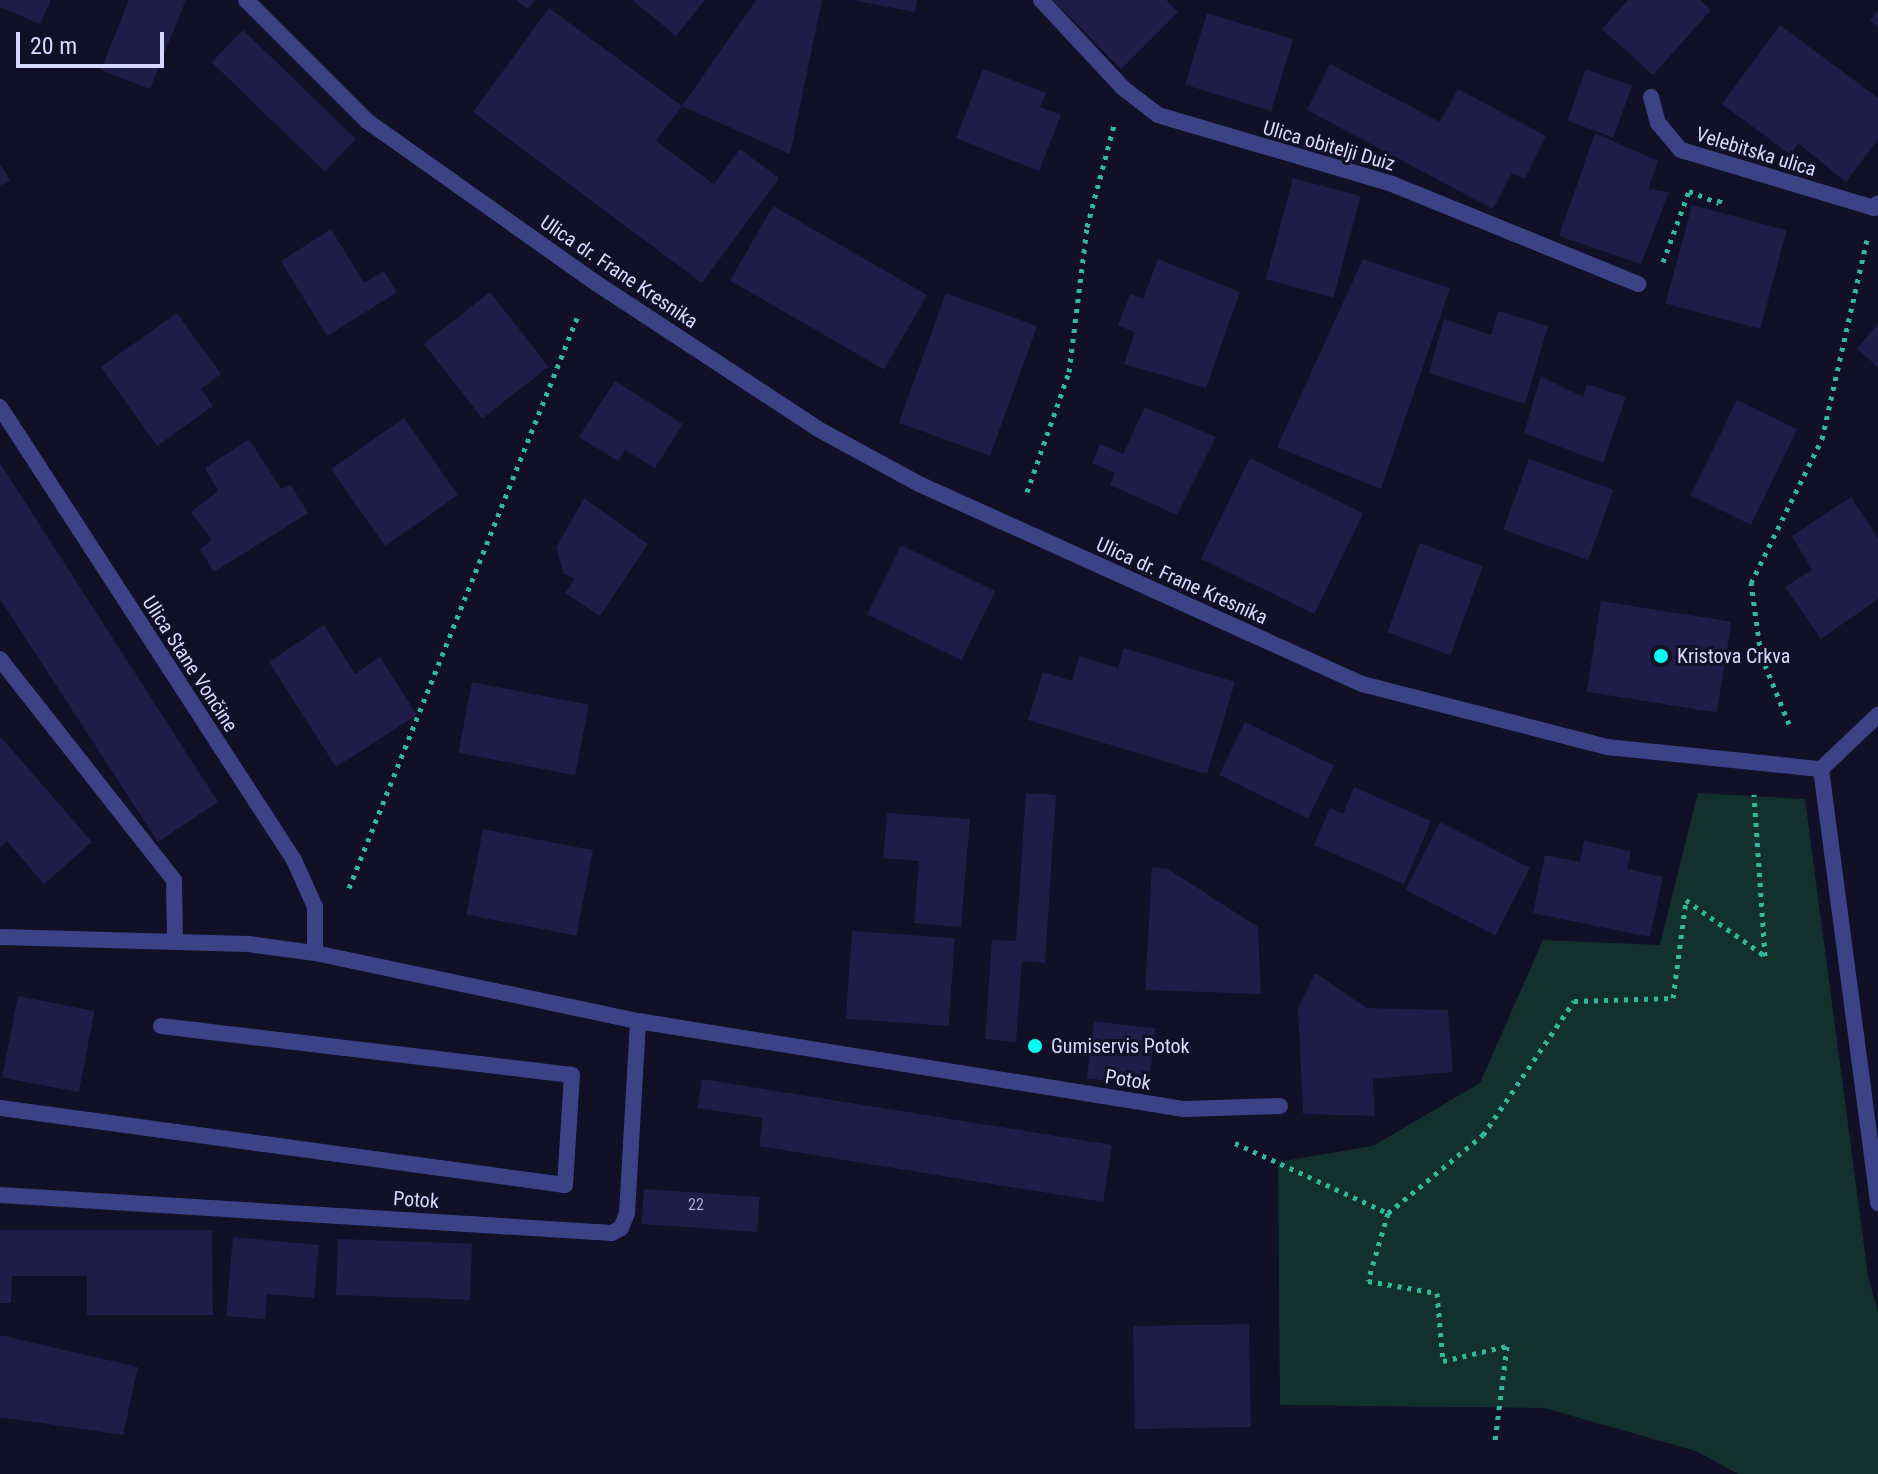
<!DOCTYPE html>
<html>
<head>
<meta charset="utf-8">
<style>
  body { margin:0 }
  #map { position:relative; width:1878px; height:1474px; overflow:hidden; background:#111027; font-family:"Roboto Condensed",sans-serif }
  div>[style] { position:absolute }
  .green>* { inset:0; background:#13312c }
  .building>* { inset:0; background:#1f1c48; transform-origin:0 0 }
  .path>* { height:5px; margin-top:-2.5px; transform-origin:0; background:repeating-linear-gradient(90deg,#31b99d 0 4px,transparent 0 10px) }
  .service>* { height:16px; margin:-8px; padding:0 8px; transform-origin:8px; border-radius:8px; background:#3b4386 }
  .minor>* { height:16px; margin:-8px; padding:0 8px; transform-origin:8px; border-radius:8px; background:#3b4386 }
  .dots>* { width:22px; height:22px; translate:-50% -50%; box-sizing:border-box; border:4px solid #111027; border-radius:50% }
  span { translate:-50% -50%; white-space:nowrap; text-align:center; line-height:1.15; -webkit-text-stroke:6px #111027; paint-order:stroke }
  .number-label { font-size:16px; color:#a9a9d1 }
  .number-label span { -webkit-text-stroke-width:0 }
  .street-label { font-size:20px; color:#d7d8ff }
  .poi-label { font-size:20px; color:#d7d8ff }
  .left { translate:0 -50%; text-align:left }
  .scale { position:absolute; left:16px; top:32px; width:148px; height:36px; box-sizing:border-box; border:4px solid #d7d8ff; border-top:0; padding-left:10px; font-size:24px; line-height:28px; white-space:nowrap; color:#d7d8ff; -webkit-text-stroke:6px #111027; paint-order:stroke }
</style>
</head>
<body>
<div id="map">
  <div class="green">
    <i style="clip-path:polygon(1698px 793px,1805px 799px,1868px 1276px,1878px 1312px,1878px 1474px,1738px 1474px,1696px 1451px,1544px 1408px,1280px 1405px,1278px 1162px,1373px 1146px,1480px 1083px,1543px 940px,1660px 945px)"></i>
  </div>
  <div class="building">
    <i style="clip-path:polygon(0 0,51px 0,40px 24px,0 7px)"></i>
    <i style="clip-path:polygon(129px 0,186px 0,150px 89px,101px 70px)"></i>
    <i style="clip-path:polygon(516px 0,535px 0,528px 9px)"></i>
    <i style="clip-path:polygon(632px 0,705px 0,676px 36px)"></i>
    <i style="clip-path:polygon(756px 0,822px 0,790px 154px,682px 106px,656px 141px,714px 184px,740px 149px,779px 178px,702px 283px,473px 112px,549px 8px,682px 106px)"></i>
    <i style="clip-path:polygon(852px 0,917px 0,915px 12px)"></i>
    <i style="clip-path:polygon(1053px 0,1166px 0,1178px 12px,1121px 69px)"></i>
    <i style="clip-path:polygon(1628px 0,1700px 0,1711px 10px,1653px 75px,1602px 29px)"></i>
    <i style="clip-path:polygon(1878px 10px,1878px 28px,1870px 20px)"></i>
    <i style="left:1207px;top:13px;width:90px;height:75px;rotate:17deg"></i>
    <i style="clip-path:polygon(1780px 25px,1878px 98px,1878px 139px,1846px 182px,1798px 143px,1791px 155px,1722px 104px)"></i>
    <i style="left:243px;top:30px;width:157px;height:45px;rotate:44deg"></i>
    <i style="clip-path:polygon(1330px 64px,1440px 122px,1458px 89px,1546px 136px,1525px 179px,1512px 173px,1493px 209px,1307px 110px)"></i>
    <i style="clip-path:polygon(983px 69px,1046px 93px,1040px 107px,1061px 115px,1039px 171px,956px 138px)"></i>
    <i style="left:1586px;top:69px;width:49px;height:55px;rotate:20deg"></i>
    <i style="clip-path:polygon(1595px 133px,1658px 161px,1648px 189px,1669px 192px,1641px 264px,1559px 236px)"></i>
    <i style="clip-path:polygon(0 164px,10px 180px,0 186px)"></i>
    <i style="left:1293px;top:178px;width:70px;height:105px;rotate:15deg"></i>
    <i style="left:1692px;top:205px;width:98px;height:102px;rotate:15deg"></i>
    <i style="left:773px;top:206px;width:178px;height:86px;rotate:30deg"></i>
    <i style="clip-path:polygon(331px 229px,364px 283px,384px 271px,397px 292px,327px 336px,281px 261px)"></i>
    <i style="clip-path:polygon(1158px 259px,1240px 292px,1206px 388px,1124px 364px,1135px 333px,1118px 325px,1130px 294px,1143px 299px)"></i>
    <i style="clip-path:polygon(1363px 259px,1450px 288px,1381px 489px,1277px 447px)"></i>
    <i style="left:490px;top:292px;width:95px;height:84px;rotate:52deg"></i>
    <i style="left:946px;top:293px;width:97px;height:138px;rotate:20deg"></i>
    <i style="clip-path:polygon(1498px 311px,1548px 326px,1525px 404px,1429px 373px,1444px 319px,1491px 335px)"></i>
    <i style="clip-path:polygon(177px 313px,221px 374px,201px 389px,213px 406px,157px 446px,101px 367px)"></i>
    <i style="clip-path:polygon(1878px 323px,1878px 367px,1857px 349px)"></i>
    <i style="clip-path:polygon(1541px 376px,1583px 397px,1587px 384px,1626px 397px,1603px 463px,1524px 433px)"></i>
    <i style="clip-path:polygon(615px 381px,683px 424px,655px 468px,625px 450px,618px 461px,579px 437px)"></i>
    <i style="left:1737px;top:400px;width:67px;height:106px;rotate:26deg"></i>
    <i style="clip-path:polygon(1145px 407px,1216px 437px,1177px 515px,1110px 485px,1115px 473px,1092px 463px,1100px 444px,1123px 454px)"></i>
    <i style="left:404px;top:418px;width:94px;height:89px;rotate:55deg"></i>
    <i style="clip-path:polygon(249px 439px,281px 489px,291px 485px,308px 513px,214px 572px,200px 549px,212px 540px,191px 512px,218px 491px,205px 468px)"></i>
    <i style="left:1250px;top:458px;width:126px;height:112px;rotate:26deg"></i>
    <i style="left:1529px;top:459px;width:90px;height:75px;rotate:20deg"></i>
    <i style="clip-path:polygon(0 463px,218px 802px,158px 842px,0 599px)"></i>
    <i style="clip-path:polygon(1851px 497px,1878px 538px,1878px 599px,1821px 639px,1785px 587px,1812px 570px,1792px 536px)"></i>
    <i style="clip-path:polygon(584px 498px,648px 544px,600px 616px,565px 593px,575px 579px,564px 574px,556px 548px)"></i>
    <i style="left:1420px;top:543px;width:67px;height:95px;rotate:20deg"></i>
    <i style="left:901px;top:545px;width:105px;height:77px;rotate:26deg"></i>
    <i style="left:1601px;top:601px;width:132px;height:92px;rotate:9deg"></i>
    <i style="clip-path:polygon(324px 625px,355px 674px,380px 657px,417px 715px,336px 767px,269px 662px)"></i>
    <i style="clip-path:polygon(1124px 648px,1235px 682px,1207px 774px,1028px 720px,1043px 672px,1072px 681px,1079px 656px,1118px 668px)"></i>
    <i style="left:472px;top:682px;width:119px;height:72px;rotate:11deg"></i>
    <i style="left:1245px;top:722px;width:99px;height:59px;rotate:26deg"></i>
    <i style="clip-path:polygon(0 736px,92px 842px,44px 884px,7px 841px,0 847px)"></i>
    <i style="clip-path:polygon(1354px 787px,1431px 821px,1404px 884px,1314px 845px,1330px 808px,1343px 814px)"></i>
    <i style="clip-path:polygon(1026px 793px,1056px 795px,1045px 963px,1022px 961px,1016px 1042px,985px 1039px,992px 940px,1016px 941px)"></i>
    <i style="clip-path:polygon(887px 813px,970px 819px,961px 927px,914px 923px,919px 861px,883px 858px)"></i>
    <i style="left:1440px;top:822px;width:101px;height:76px;rotate:27deg"></i>
    <i style="left:483px;top:829px;width:112px;height:87px;rotate:11deg"></i>
    <i style="clip-path:polygon(1584px 841px,1631px 851px,1627px 869px,1663px 877px,1650px 937px,1533px 913px,1545px 855px,1580px 862px)"></i>
    <i style="clip-path:polygon(1152px 867px,1168px 869px,1258px 927px,1261px 994px,1145px 990px)"></i>
    <i style="left:852px;top:931px;width:103px;height:88px;rotate:4deg"></i>
    <i style="clip-path:polygon(1315px 973px,1367px 1008px,1448px 1010px,1453px 1072px,1373px 1079px,1375px 1116px,1303px 1114px,1298px 1008px)"></i>
    <i style="left:18px;top:996px;width:78px;height:83px;rotate:11deg"></i>
    <i style="left:1094px;top:1021px;width:62px;height:58px;rotate:7deg"></i>
    <i style="clip-path:polygon(702px 1079px,1112px 1145px,1103px 1202px,759px 1146px,763px 1118px,697px 1108px)"></i>
    <i style="left:644px;top:1189px;width:116px;height:35px;rotate:4deg"></i>
    <i style="clip-path:polygon(0 1230px,212px 1230px,213px 1315px,87px 1315px,87px 1276px,12px 1276px,11px 1303px,0 1303px)"></i>
    <i style="clip-path:polygon(233px 1237px,319px 1245px,314px 1298px,267px 1294px,265px 1319px,226px 1316px)"></i>
    <i style="left:338px;top:1239px;width:134px;height:56px;rotate:2deg"></i>
    <i style="left:1249px;top:1324px;width:103px;height:116px;rotate:89deg"></i>
    <i style="clip-path:polygon(0 1335px,138px 1367px,123px 1435px,0 1417px)"></i>
  </div>
  <div class="path">
    <i style="left:1663px;top:262px;width:76px;rotate:-69.9deg"></i>
    <i style="left:1689px;top:191px;width:32px;rotate:22deg"></i>
    <i style="left:1719px;top:203px;width:6px;rotate:-72deg"></i>
    <i style="left:1027px;top:492px;width:127px;rotate:-70.7deg"></i>
    <i style="left:1069px;top:372px;width:146px;rotate:-82.9deg"></i>
    <i style="left:1087px;top:227px;width:106px;rotate:-75.2deg"></i>
    <i style="left:1789px;top:724px;width:74px;rotate:-112.1deg"></i>
    <i style="left:1761px;top:655px;width:73px;rotate:-97.9deg"></i>
    <i style="left:1751px;top:583px;width:161px;rotate:-63.8deg"></i>
    <i style="left:1822px;top:439px;width:204px;rotate:-77.3deg"></i>
    <i style="left:349px;top:888px;width:619px;rotate:-68.2deg"></i>
    <i style="left:1235px;top:1143px;width:168px;rotate:24.6deg"></i>
    <i style="left:1388px;top:1213px;width:123px;rotate:-39.4deg"></i>
    <i style="left:1483px;top:1135px;width:162px;rotate:-55.8deg"></i>
    <i style="left:1574px;top:1001px;width:99px;rotate:-1.7deg"></i>
    <i style="left:1673px;top:998px;width:99px;rotate:-82.4deg"></i>
    <i style="left:1686px;top:900px;width:97px;rotate:35.3deg"></i>
    <i style="left:1765px;top:956px;width:162px;rotate:-93.9deg"></i>
    <i style="left:1388px;top:1213px;width:71px;rotate:106.4deg"></i>
    <i style="left:1368px;top:1281px;width:70px;rotate:9.9deg"></i>
    <i style="left:1437px;top:1293px;width:68px;rotate:85deg"></i>
    <i style="left:1443px;top:1361px;width:66px;rotate:-13.2deg"></i>
    <i style="left:1507px;top:1346px;width:96px;rotate:97.2deg"></i>
  </div>
  <div class="service">
    <i style="left:0;top:659px;width:281px;rotate:51.8deg"></i>
    <i style="left:174px;top:880px;width:62px;rotate:89.1deg"></i>
    <i style="left:0;top:1108px;width:570px;rotate:7.76deg"></i>
    <i style="left:565px;top:1185px;width:110px;rotate:-86.4deg"></i>
    <i style="left:572px;top:1075px;width:414px;rotate:-173.2deg"></i>
  </div>
  <div class="minor">
    <i style="left:246px;top:0;width:171px;rotate:45deg"></i>
    <i style="left:367px;top:121px;width:281px;rotate:35.3deg"></i>
    <i style="left:596px;top:283px;width:266px;rotate:33.3deg"></i>
    <i style="left:818px;top:429px;width:115px;rotate:28.6deg"></i>
    <i style="left:919px;top:484px;width:486px;rotate:24.3deg"></i>
    <i style="left:1362px;top:684px;width:253px;rotate:14.4deg"></i>
    <i style="left:1607px;top:747px;width:215px;rotate:5.9deg"></i>
    <i style="left:1821px;top:769px;width:438px;rotate:82.5deg"></i>
    <i style="left:1041px;top:0;width:120px;rotate:47deg"></i>
    <i style="left:1123px;top:88px;width:44px;rotate:37.6deg"></i>
    <i style="left:1158px;top:115px;width:244px;rotate:16.4deg"></i>
    <i style="left:1392px;top:184px;width:266px;rotate:22.1deg"></i>
    <i style="left:1651px;top:97px;width:27px;rotate:75deg"></i>
    <i style="left:1658px;top:123px;width:35px;rotate:50deg"></i>
    <i style="left:1681px;top:150px;width:202px;rotate:16.7deg"></i>
    <i style="left:1874px;top:208px;width:6px;rotate:-51deg"></i>
    <i style="left:0;top:407px;width:540px;rotate:57.02deg"></i>
    <i style="left:294px;top:860px;width:51px;rotate:65.9deg"></i>
    <i style="left:315px;top:907px;width:46px;rotate:90deg"></i>
    <i style="left:1821px;top:769px;width:79px;rotate:-43.5deg"></i>
    <i style="left:0;top:937px;width:248px;rotate:1.6deg"></i>
    <i style="left:248px;top:944px;width:68px;rotate:7.7deg"></i>
    <i style="left:315px;top:953px;width:330px;rotate:11.9deg"></i>
    <i style="left:638px;top:1021px;width:553px;rotate:9.16deg"></i>
    <i style="left:1184px;top:1109px;width:96px;rotate:-1.8deg"></i>
    <i style="left:0;top:1195px;width:613px;rotate:3.55deg"></i>
    <i style="left:612px;top:1233px;width:10px;rotate:-29deg"></i>
    <i style="left:621px;top:1228px;width:16px;rotate:-68deg"></i>
    <i style="left:627px;top:1213px;width:192px;rotate:-86.7deg"></i>
  </div>
  <div class="dots">
    <i style="left:1661px;top:656px;background:#04fdf2"></i>
    <i style="left:1035px;top:1046px;background:#04fdf2"></i>
  </div>
  <div class="number-label">
    <span style="left:696px;top:1205px">22</span>
  </div>
  <div class="street-label">
    <span style="left:1329px;top:146px;rotate:16deg">Ulica obitelji Duiz</span>
    <span style="left:1756px;top:152px;rotate:17deg">Velebitska ulica</span>
    <span style="left:619px;top:272px;rotate:34deg">Ulica dr. Frane Kresnika</span>
    <span style="left:1182px;top:581px;rotate:24deg">Ulica dr. Frane Kresnika</span>
    <span style="left:190px;top:664px;rotate:57deg">Ulica Stane Vončine</span>
    <span style="left:1128px;top:1080px;rotate:9deg">Potok</span>
    <span style="left:416px;top:1200px;rotate:4deg">Potok</span>
  </div>
  <div class="poi-label">
    <span class="left" style="left:1677px;top:656px">Kristova Crkva</span>
    <span class="left" style="left:1051px;top:1046px">Gumiservis Potok</span>
  </div>
  <div class="scale">20 m</div>
</div>
</body>
</html>
